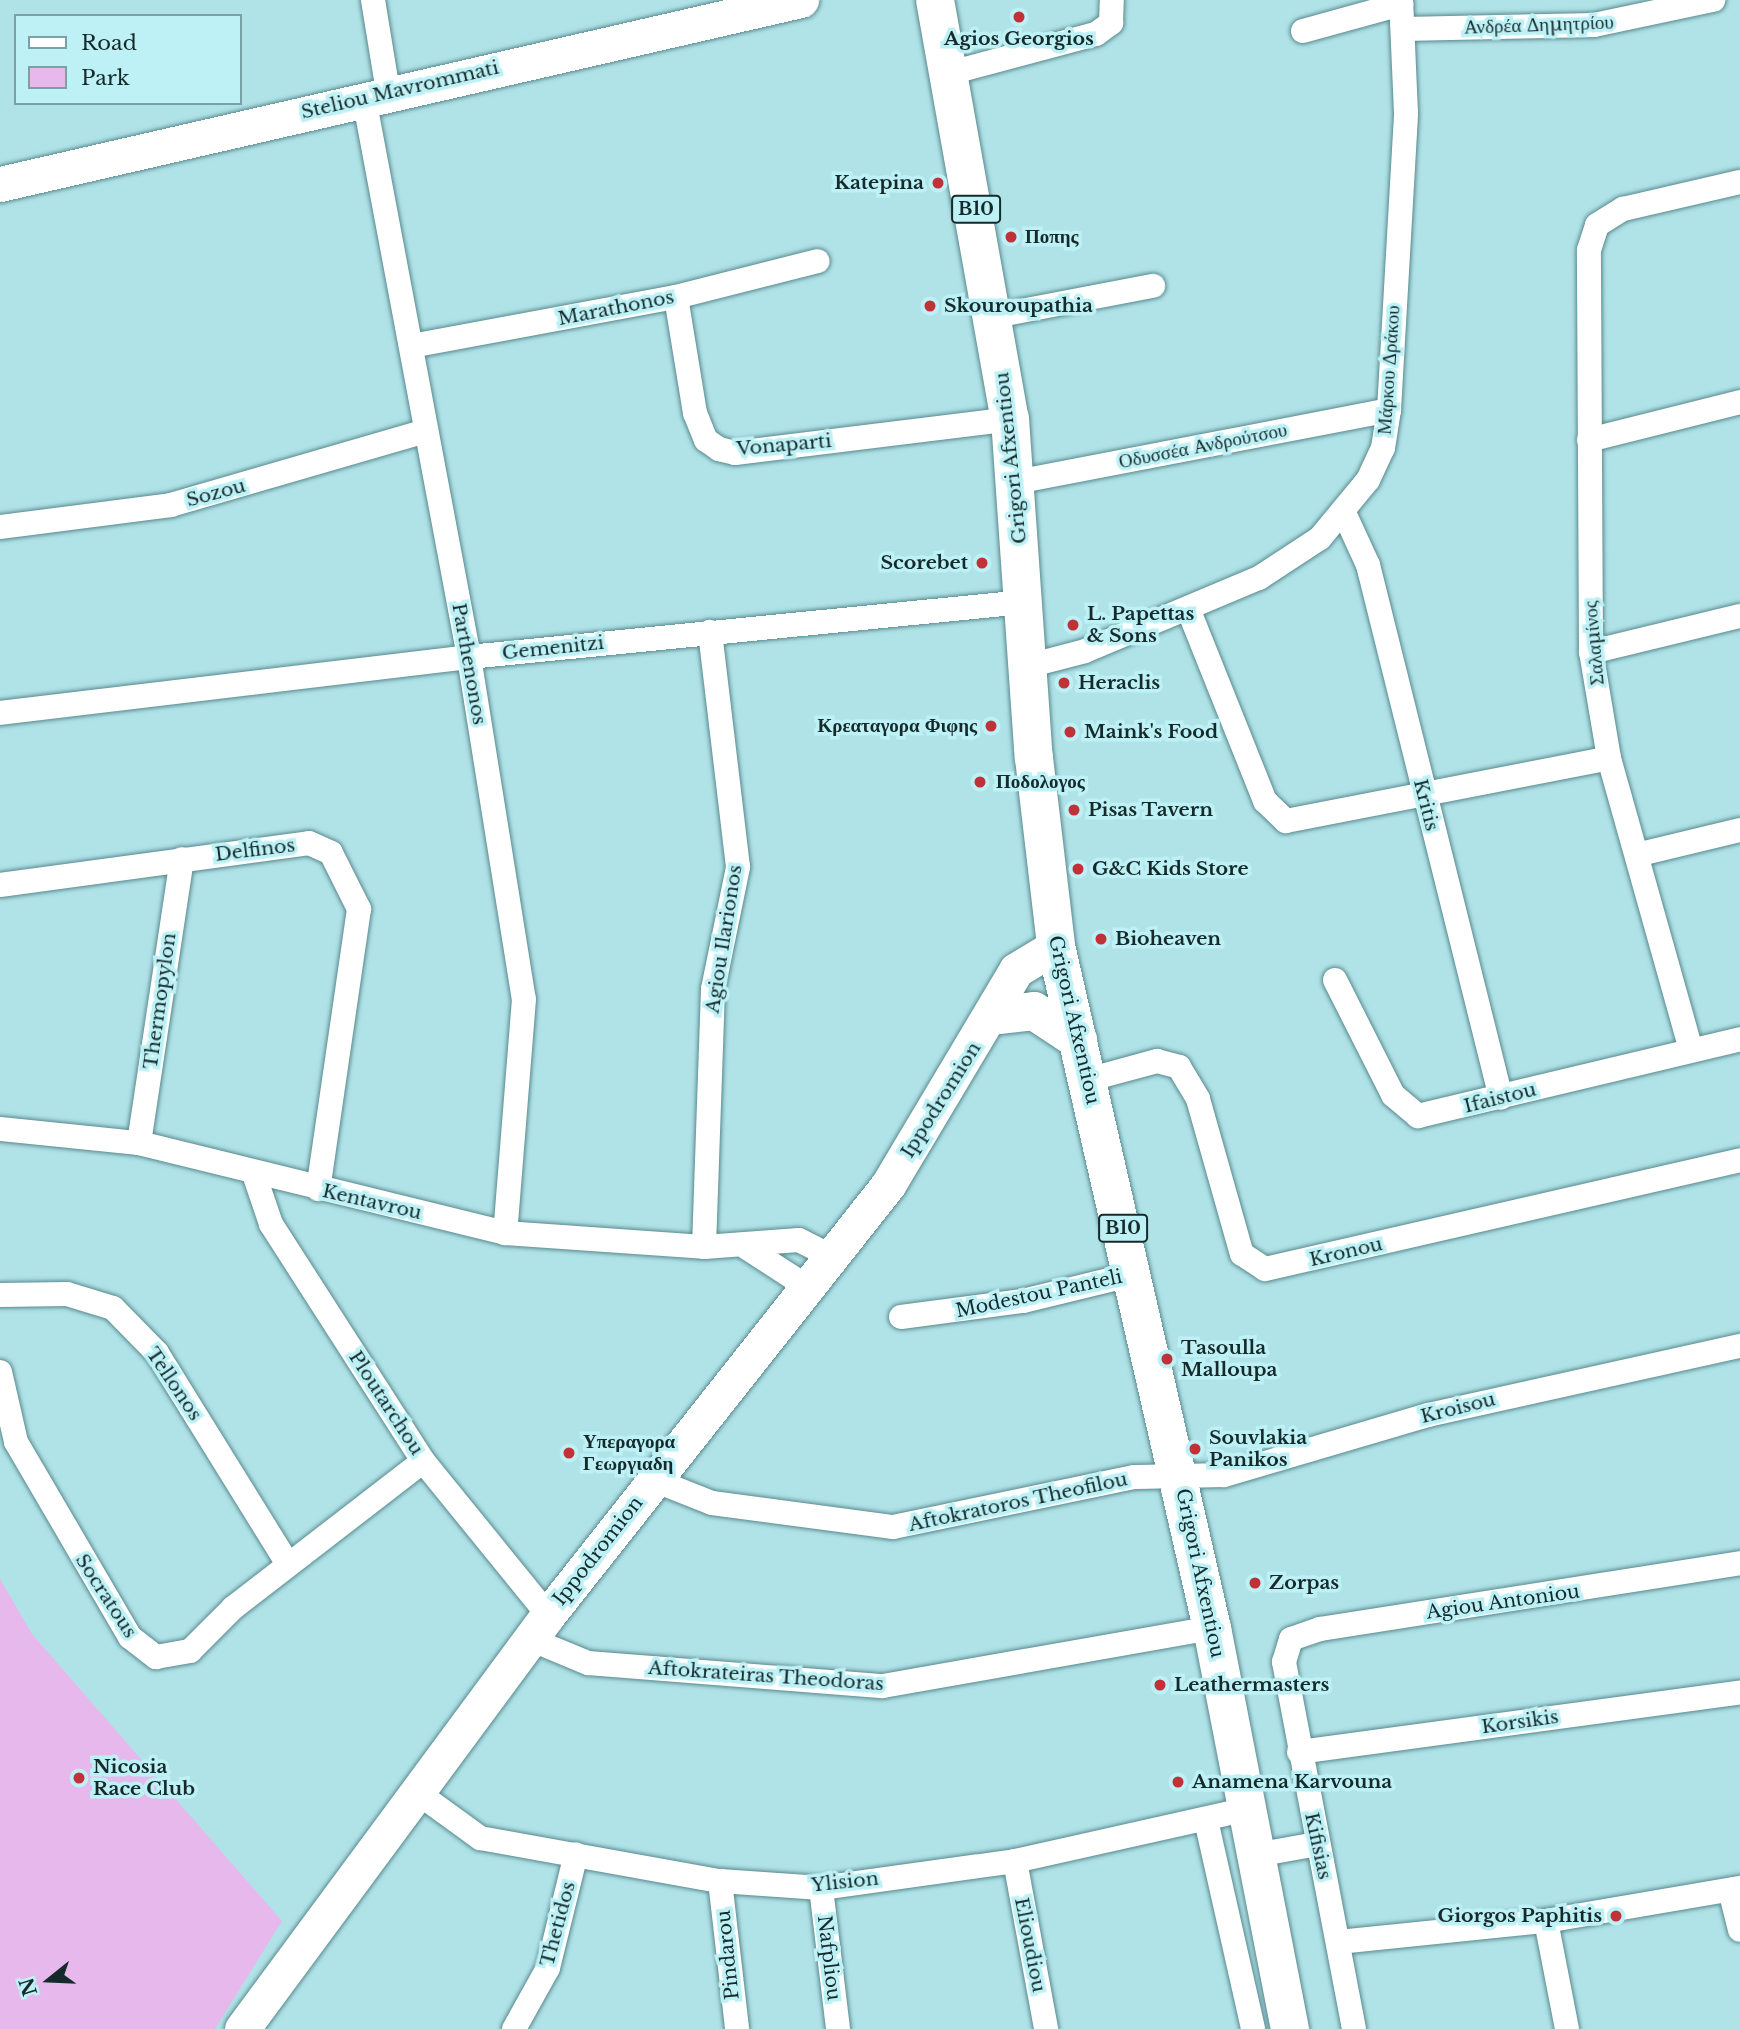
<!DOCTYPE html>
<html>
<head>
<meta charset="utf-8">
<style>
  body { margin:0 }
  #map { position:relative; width:1740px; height:2029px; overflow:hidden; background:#b0e3e8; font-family:"Libre Baskerville",serif }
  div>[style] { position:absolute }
  .green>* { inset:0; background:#e6b8eb }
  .roads { filter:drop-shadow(0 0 2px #58898d) drop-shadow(0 0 2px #58898d) }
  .street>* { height:24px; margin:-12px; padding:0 12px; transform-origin:12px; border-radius:12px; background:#fff }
  .secondary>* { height:35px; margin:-17.5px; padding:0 17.5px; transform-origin:17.5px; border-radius:17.5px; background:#fff }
  .primary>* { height:38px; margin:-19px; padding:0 19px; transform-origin:19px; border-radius:19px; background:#fff }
  .dots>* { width:19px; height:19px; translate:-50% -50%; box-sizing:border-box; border:4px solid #bdf1f5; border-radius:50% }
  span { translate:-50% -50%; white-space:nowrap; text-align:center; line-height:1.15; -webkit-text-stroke:7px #bdf1f5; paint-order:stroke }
  .shield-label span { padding:2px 5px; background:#bdf1f5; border:2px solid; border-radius:5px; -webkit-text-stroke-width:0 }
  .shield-label { font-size:18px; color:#162a2c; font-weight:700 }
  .street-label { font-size:19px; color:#162a2c }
  .poi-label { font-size:19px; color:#162a2c; font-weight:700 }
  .right { translate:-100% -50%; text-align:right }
  .left { translate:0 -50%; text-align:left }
  .legend { position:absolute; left:14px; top:14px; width:228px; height:91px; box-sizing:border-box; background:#bdf1f5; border:2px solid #7aa1a5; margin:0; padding:9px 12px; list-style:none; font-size:21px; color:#162a2c }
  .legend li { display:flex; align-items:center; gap:14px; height:35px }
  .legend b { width:35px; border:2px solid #7aa1a5 }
  .north { position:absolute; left:14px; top:1945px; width:70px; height:70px; -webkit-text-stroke:5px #bdf1f5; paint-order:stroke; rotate:252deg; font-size:19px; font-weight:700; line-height:28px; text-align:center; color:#162a2c }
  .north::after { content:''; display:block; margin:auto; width:24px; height:32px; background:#162a2c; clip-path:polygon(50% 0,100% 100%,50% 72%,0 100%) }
</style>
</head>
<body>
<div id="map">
  <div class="green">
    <i style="clip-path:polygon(0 1579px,32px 1634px,282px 1921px,215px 2029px,0 2029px)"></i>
  </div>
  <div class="roads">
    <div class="street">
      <i style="left:373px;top:0;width:93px;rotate:80.7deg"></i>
      <i style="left:1403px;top:29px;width:191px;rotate:-1.2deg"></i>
      <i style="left:1594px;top:25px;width:122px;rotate:-11.9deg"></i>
      <i style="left:1303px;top:31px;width:102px;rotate:-15.4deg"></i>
      <i style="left:950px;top:73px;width:151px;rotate:-15deg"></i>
      <i style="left:1096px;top:34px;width:19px;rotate:-36deg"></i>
      <i style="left:1111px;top:23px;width:23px;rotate:-88deg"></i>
      <i style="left:364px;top:98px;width:569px;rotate:79.36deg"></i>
      <i style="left:469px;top:657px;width:346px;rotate:80.9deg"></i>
      <i style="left:524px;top:999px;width:235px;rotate:94.6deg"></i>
      <i style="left:676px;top:297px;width:118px;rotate:80.7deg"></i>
      <i style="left:695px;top:413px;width:29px;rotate:68deg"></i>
      <i style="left:706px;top:440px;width:16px;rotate:35deg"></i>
      <i style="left:719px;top:449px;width:16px;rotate:14deg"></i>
      <i style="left:735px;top:453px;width:277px;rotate:-7deg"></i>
      <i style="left:995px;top:316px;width:161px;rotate:-10.8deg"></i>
      <i style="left:411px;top:346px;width:269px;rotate:-10.5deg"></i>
      <i style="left:676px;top:297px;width:146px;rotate:-14.2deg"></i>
      <i style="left:1589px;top:440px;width:156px;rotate:-14.1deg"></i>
      <i style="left:1016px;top:482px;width:380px;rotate:-10.9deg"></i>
      <i style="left:1345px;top:515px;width:55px;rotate:65.3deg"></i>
      <i style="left:1368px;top:565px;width:549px;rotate:75.99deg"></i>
      <i style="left:0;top:527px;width:172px;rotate:-7.3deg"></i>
      <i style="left:171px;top:505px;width:265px;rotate:-16.2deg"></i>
      <i style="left:1189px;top:611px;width:205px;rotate:68.2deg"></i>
      <i style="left:1265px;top:801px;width:29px;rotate:44deg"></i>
      <i style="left:1286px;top:821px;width:329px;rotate:-11deg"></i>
      <i style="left:1591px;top:652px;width:153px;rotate:-13.6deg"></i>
      <i style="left:1028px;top:666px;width:59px;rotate:-14.7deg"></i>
      <i style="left:1085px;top:651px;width:189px;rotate:-22.8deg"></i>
      <i style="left:1259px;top:578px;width:73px;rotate:-33.3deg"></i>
      <i style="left:1320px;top:538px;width:75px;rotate:-50.4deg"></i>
      <i style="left:1368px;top:480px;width:35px;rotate:-65deg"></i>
      <i style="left:1383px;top:448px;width:38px;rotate:-81deg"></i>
      <i style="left:1389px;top:410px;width:297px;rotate:-86.7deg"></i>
      <i style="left:1406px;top:113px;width:113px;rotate:-92.5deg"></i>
      <i style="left:0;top:713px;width:472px;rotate:-6.8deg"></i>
      <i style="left:469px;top:657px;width:558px;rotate:-5.66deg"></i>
      <i style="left:1640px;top:854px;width:103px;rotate:-13.5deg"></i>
      <i style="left:0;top:885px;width:312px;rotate:-7.7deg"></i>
      <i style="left:309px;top:843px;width:24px;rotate:24deg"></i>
      <i style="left:331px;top:853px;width:63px;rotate:63.4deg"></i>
      <i style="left:359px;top:909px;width:283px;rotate:98.3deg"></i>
      <i style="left:1335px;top:980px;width:129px;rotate:63.2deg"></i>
      <i style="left:1393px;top:1095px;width:33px;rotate:40deg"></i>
      <i style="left:1418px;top:1116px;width:331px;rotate:-13.4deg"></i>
      <i style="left:1691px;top:1050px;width:303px;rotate:-105.7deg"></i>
      <i style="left:1609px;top:758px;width:108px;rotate:-99.6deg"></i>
      <i style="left:1591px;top:652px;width:402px;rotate:-90.3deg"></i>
      <i style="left:1589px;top:250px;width:26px;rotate:-72deg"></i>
      <i style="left:1597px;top:225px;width:31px;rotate:-32deg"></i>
      <i style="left:1623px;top:209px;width:120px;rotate:-13deg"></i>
      <i style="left:1087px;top:1080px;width:73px;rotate:-15.2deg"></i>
      <i style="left:1157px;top:1061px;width:23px;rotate:15deg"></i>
      <i style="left:1179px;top:1067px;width:37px;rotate:59deg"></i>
      <i style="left:1198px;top:1099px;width:161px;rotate:74.2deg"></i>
      <i style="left:1242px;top:1254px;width:27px;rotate:33deg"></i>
      <i style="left:1265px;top:1269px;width:487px;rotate:-12.9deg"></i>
      <i style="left:0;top:1129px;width:140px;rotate:5.8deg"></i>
      <i style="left:139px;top:1143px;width:377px;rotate:13.8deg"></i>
      <i style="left:505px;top:1233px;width:199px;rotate:4deg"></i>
      <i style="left:704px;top:1247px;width:95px;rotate:-4.2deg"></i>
      <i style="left:799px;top:1240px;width:37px;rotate:27deg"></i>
      <i style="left:139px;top:1143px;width:287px;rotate:-81.4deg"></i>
      <i style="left:254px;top:1174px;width:53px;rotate:71.2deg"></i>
      <i style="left:271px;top:1224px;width:282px;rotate:57.3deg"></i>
      <i style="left:423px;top:1461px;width:198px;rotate:50.9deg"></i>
      <i style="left:704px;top:1247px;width:258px;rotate:-88deg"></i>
      <i style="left:713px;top:989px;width:125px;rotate:-78.4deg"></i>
      <i style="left:738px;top:867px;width:237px;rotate:-96.8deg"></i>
      <i style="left:747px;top:1248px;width:74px;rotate:32.8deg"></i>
      <i style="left:0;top:1295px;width:67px;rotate:-0.9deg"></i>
      <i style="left:67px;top:1294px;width:48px;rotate:16.9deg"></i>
      <i style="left:113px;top:1308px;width:63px;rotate:45.6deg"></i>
      <i style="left:157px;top:1353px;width:248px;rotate:58.2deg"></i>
      <i style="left:901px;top:1317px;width:123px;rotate:-7.5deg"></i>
      <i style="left:1023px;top:1301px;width:114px;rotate:-13.7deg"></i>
      <i style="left:0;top:1372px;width:72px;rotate:77.1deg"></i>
      <i style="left:16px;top:1442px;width:226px;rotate:59.7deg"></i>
      <i style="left:130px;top:1637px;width:33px;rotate:38deg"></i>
      <i style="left:156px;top:1657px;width:35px;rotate:-10deg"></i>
      <i style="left:190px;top:1651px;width:61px;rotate:-45deg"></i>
      <i style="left:233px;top:1608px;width:240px;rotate:-37.7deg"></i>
      <i style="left:654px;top:1480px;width:62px;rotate:21.6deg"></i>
      <i style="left:712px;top:1503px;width:183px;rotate:7.6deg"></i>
      <i style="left:893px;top:1527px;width:246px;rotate:-11.7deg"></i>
      <i style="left:1134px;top:1477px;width:90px;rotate:-1.3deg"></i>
      <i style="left:1224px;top:1475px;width:213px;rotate:-16.4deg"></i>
      <i style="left:1428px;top:1415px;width:320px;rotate:-12.5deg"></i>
      <i style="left:530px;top:1639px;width:63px;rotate:22.5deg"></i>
      <i style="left:588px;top:1663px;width:296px;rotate:4.5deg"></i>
      <i style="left:883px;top:1686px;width:334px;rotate:-10deg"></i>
      <i style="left:1299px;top:1752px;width:445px;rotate:-7.7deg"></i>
      <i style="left:414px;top:1790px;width:82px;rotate:36deg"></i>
      <i style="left:480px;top:1838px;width:244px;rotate:10.2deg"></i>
      <i style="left:720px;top:1881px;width:101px;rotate:4deg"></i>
      <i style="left:821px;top:1888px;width:196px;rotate:-7.9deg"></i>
      <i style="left:1015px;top:1861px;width:239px;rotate:-12.6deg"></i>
      <i style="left:1206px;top:1820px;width:214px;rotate:77.3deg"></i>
      <i style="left:1256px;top:1855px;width:62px;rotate:-10.2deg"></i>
      <i style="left:1015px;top:1861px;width:171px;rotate:79.5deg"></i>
      <i style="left:720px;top:1881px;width:149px;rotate:83.4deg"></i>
      <i style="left:821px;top:1888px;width:142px;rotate:83.1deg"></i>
      <i style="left:1730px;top:1890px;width:41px;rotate:76deg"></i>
      <i style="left:1546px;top:1921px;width:110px;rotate:79deg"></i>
      <i style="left:1338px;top:1942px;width:209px;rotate:-5.8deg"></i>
      <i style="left:1546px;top:1921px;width:197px;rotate:-9.7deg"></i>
      <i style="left:514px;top:2029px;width:70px;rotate:-60.9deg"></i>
      <i style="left:548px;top:1968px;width:117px;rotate:-76.2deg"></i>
      <i style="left:1354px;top:2029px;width:374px;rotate:-100.8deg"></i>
      <i style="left:1284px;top:1662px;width:24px;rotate:-73deg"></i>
      <i style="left:1291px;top:1639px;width:31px;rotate:-19deg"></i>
      <i style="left:1320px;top:1629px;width:425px;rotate:-8.9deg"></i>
    </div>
    <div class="secondary">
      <i style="left:0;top:184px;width:822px;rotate:-12.94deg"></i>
      <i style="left:242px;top:2029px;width:515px;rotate:-53.53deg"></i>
      <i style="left:548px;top:1615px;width:548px;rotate:-51.67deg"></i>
      <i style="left:888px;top:1185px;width:250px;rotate:-59.2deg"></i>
      <i style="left:1016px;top:970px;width:47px;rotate:-31deg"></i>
    </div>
    <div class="primary">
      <i style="left:935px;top:0;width:426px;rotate:79.9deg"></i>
      <i style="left:1010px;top:419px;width:340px;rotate:86deg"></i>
      <i style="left:1034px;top:758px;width:189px;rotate:83.3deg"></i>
      <i style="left:1056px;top:946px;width:700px;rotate:77.12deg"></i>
      <i style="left:1212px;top:1628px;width:409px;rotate:79deg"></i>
      <i style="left:992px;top:1016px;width:42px;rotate:-6.8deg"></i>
      <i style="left:1034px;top:1011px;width:53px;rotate:33.4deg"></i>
    </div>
  </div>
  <div class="dots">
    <i style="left:1019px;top:17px;background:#c13138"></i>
    <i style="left:938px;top:183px;background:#c13138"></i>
    <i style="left:1011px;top:237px;background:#c13138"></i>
    <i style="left:930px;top:306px;background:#c13138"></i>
    <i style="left:982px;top:563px;background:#c13138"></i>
    <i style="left:1073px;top:625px;background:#c13138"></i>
    <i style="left:1064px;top:683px;background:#c13138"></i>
    <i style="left:991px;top:726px;background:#c13138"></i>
    <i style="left:1070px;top:732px;background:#c13138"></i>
    <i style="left:980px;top:782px;background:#c13138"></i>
    <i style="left:1074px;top:810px;background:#c13138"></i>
    <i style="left:1078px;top:869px;background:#c13138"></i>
    <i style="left:1101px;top:939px;background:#c13138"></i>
    <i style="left:1167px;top:1359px;background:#c13138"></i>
    <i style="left:1195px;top:1449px;background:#c13138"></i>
    <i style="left:569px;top:1453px;background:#c13138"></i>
    <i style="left:1255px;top:1583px;background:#c13138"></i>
    <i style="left:1160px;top:1685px;background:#c13138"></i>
    <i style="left:79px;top:1778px;background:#c13138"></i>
    <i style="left:1178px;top:1782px;background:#c13138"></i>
    <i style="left:1616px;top:1916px;background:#c13138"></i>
  </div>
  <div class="shield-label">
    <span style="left:976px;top:209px">B10</span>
    <span style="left:1123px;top:1228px">B10</span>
  </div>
  <div class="street-label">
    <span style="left:1539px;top:25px;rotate:-2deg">Ανδρέα Δημητρίου</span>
    <span style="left:400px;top:90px;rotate:-13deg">Steliou Mavrommati</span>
    <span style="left:616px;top:308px;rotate:-11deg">Marathonos</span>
    <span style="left:1389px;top:370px;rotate:-86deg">Μάρκου Δράκου</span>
    <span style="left:784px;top:445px;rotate:-5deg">Vonaparti</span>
    <span style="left:1203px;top:446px;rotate:-11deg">Οδυσσέα Ανδρούτσου</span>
    <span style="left:1011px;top:458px;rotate:-96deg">Grigori Afxentiou</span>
    <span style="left:216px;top:493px;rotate:-15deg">Sozou</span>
    <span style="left:1594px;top:643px;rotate:-95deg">Σαλαμίνος</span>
    <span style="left:553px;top:648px;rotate:-6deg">Gemenitzi</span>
    <span style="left:469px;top:664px;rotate:80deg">Parthenonos</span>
    <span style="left:1426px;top:805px;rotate:76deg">Kritis</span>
    <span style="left:255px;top:850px;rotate:-7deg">Delfinos</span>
    <span style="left:724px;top:939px;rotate:-81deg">Agiou Ilarionos</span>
    <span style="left:160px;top:1001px;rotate:-82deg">Thermopylon</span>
    <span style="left:1074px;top:1020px;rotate:77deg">Grigori Afxentiou</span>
    <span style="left:1500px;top:1098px;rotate:-14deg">Ifaistou</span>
    <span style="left:941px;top:1100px;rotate:-58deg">Ippodromion</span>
    <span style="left:372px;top:1202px;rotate:13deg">Kentavrou</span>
    <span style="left:1346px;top:1252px;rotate:-13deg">Kronou</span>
    <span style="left:1039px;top:1294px;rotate:-12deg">Modestou Panteli</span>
    <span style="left:174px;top:1384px;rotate:56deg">Tellonos</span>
    <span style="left:386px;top:1403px;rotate:57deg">Ploutarchou</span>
    <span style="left:1458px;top:1408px;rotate:-14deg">Kroisou</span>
    <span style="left:1018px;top:1502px;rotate:-12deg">Aftokratoros Theofilou</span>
    <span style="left:598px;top:1551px;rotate:-52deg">Ippodromion</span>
    <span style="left:1200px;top:1573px;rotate:78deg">Grigori Afxentiou</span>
    <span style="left:106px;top:1596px;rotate:57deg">Socratous</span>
    <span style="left:1503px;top:1602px;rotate:-8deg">Agiou Antoniou</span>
    <span style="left:766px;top:1676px;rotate:4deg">Aftokrateiras Theodoras</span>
    <span style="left:1520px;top:1722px;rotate:-8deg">Korsikis</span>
    <span style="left:1318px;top:1846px;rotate:78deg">Kifisias</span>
    <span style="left:845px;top:1882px;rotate:-6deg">Ylision</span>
    <span style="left:558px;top:1924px;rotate:-75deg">Thetidos</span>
    <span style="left:1030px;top:1945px;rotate:79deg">Elioudiou</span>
    <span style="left:728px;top:1955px;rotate:-96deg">Pindarou</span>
    <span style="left:829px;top:1958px;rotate:83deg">Nafpliou</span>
  </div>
  <div class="poi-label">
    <span style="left:1019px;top:39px">Agios Georgios</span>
    <span class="right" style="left:924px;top:183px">Katepina</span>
    <span class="left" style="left:1025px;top:237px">Ποπης</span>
    <span class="left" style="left:944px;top:306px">Skouroupathia</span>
    <span class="right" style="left:968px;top:563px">Scorebet</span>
    <span class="left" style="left:1087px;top:625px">L. Papettas<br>&amp; Sons</span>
    <span class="left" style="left:1078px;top:683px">Heraclis</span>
    <span class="right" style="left:977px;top:726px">Κρεαταγορα Φιφης</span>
    <span class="left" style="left:1084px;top:732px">Maink's Food</span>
    <span class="left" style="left:996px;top:782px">Ποδολογος</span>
    <span class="left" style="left:1088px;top:810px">Pisas Tavern</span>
    <span class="left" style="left:1092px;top:869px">G&amp;C Kids Store</span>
    <span class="left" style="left:1115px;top:939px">Bioheaven</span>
    <span class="left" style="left:1181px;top:1359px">Tasoulla<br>Malloupa</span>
    <span class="left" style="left:1209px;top:1449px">Souvlakia<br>Panikos</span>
    <span class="left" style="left:583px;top:1453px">Υπεραγορα<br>Γεωργιαδη</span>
    <span class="left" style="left:1269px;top:1583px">Zorpas</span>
    <span class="left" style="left:1174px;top:1685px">Leathermasters</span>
    <span class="left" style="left:93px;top:1778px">Nicosia<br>Race Club</span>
    <span class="left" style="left:1192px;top:1782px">Anamena Karvouna</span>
    <span class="right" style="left:1602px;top:1916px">Giorgos Paphitis</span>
  </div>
  <ul class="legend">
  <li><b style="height:9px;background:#fff"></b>Road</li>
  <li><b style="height:19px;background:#e6b8eb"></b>Park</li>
  </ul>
  <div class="north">N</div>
</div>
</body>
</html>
